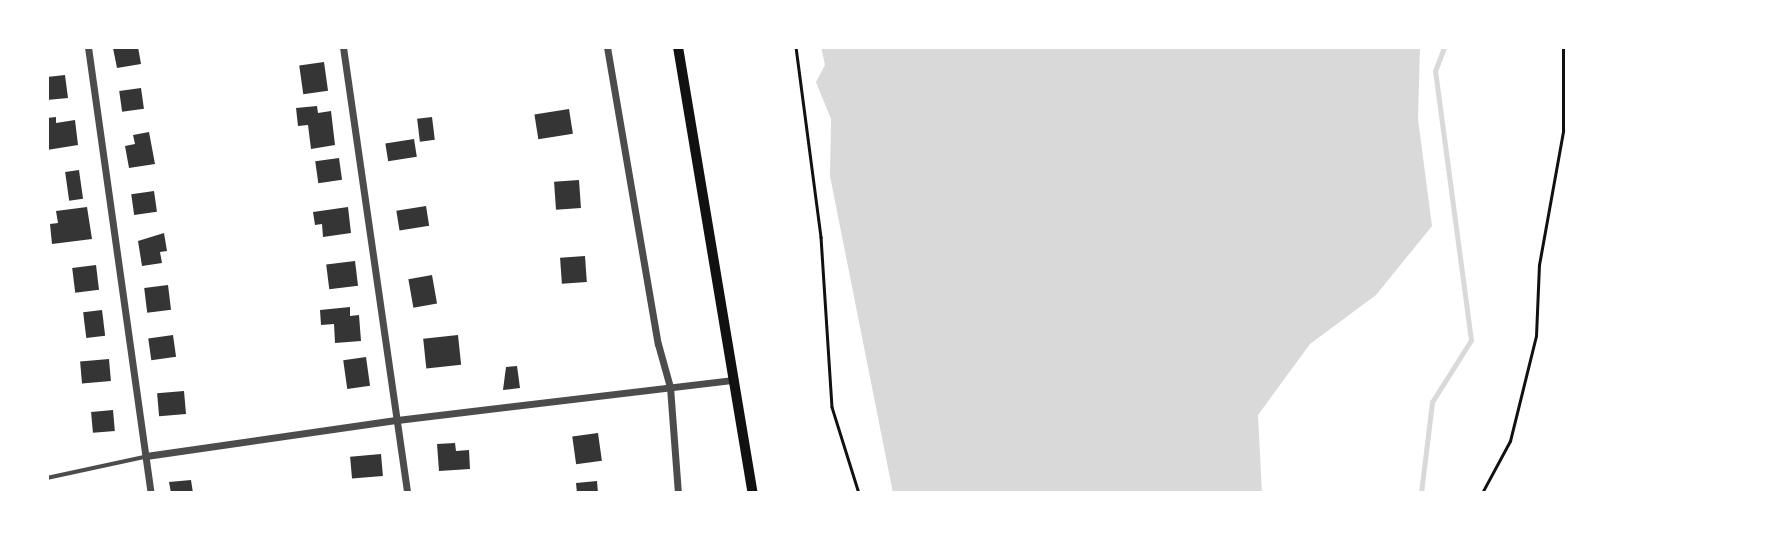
<!DOCTYPE html>
<html>
<head>
<meta charset="utf-8">
<style>
  body { margin:0 }
  #map { position:relative; width:1784px; height:540px; overflow:hidden; background:#fff; font-family:"Noto Sans",sans-serif }
  div>[style] { position:absolute }
  .water>* { inset:0; background:#d9d9d9 }
  .stream>* { height:5px; margin:-2.5px; padding:0 2.5px; transform-origin:2.5px; border-radius:2.5px; background:#d9d9d9 }
  .building>* { inset:0; background:#353535; transform-origin:0 0 }
  .path>* { height:2.5px; margin:-1.25px; padding:0 1.25px; transform-origin:1.25px; border-radius:1.25px; background:#111 }
  .service>* { height:3.5px; margin:-1.75px; padding:0 1.75px; transform-origin:1.75px; border-radius:1.75px; background:#4c4c4c }
  .minor>* { height:7px; margin:-3.5px; padding:0 3.5px; transform-origin:3.5px; border-radius:3.5px; background:#4c4c4c }
  .secondary>* { height:10px; margin:-5px; padding:0 5px; transform-origin:5px; border-radius:5px; background:#111 }
  span { translate:-50% -50%; white-space:nowrap; text-align:center; line-height:1.15; -webkit-text-stroke:5px #fff; paint-order:stroke }
  .frame { position:absolute; inset:0; border:49px solid #fff; pointer-events:none }
</style>
</head>
<body>
<div id="map">
  <div class="water">
    <i style="clip-path:polygon(821px 47px,1420px 47px,1418px 119px,1432px 226px,1376px 295px,1310px 344px,1258px 415px,1262px 493px,893px 493px,830px 176px,831px 119px,816px 82px,825px 65px)"></i>
  </div>
  <div class="stream">
    <i style="left:1421px;top:493px;width:92px;rotate:-83.1deg"></i>
    <i style="left:1432px;top:402px;width:73px;rotate:-57.8deg"></i>
    <i style="left:1471px;top:340px;width:271px;rotate:-97.6deg"></i>
    <i style="left:1435px;top:71px;width:26px;rotate:-69deg"></i>
  </div>
  <div class="building">
    <i style="clip-path:polygon(138px 47px,141px 64px,117px 68px,113px 48px)"></i>
    <i style="left:324px;top:62px;width:29px;height:25px;rotate:82deg"></i>
    <i style="clip-path:polygon(65px 75px,68px 98px,47px 100px,47px 77px)"></i>
    <i style="left:141px;top:88px;width:21px;height:22px;rotate:82deg"></i>
    <i style="clip-path:polygon(317px 106px,318px 113px,331px 111px,335px 145px,311px 149px,308px 125px,298px 126px,296px 108px)"></i>
    <i style="left:569px;top:109px;width:25px;height:35px;rotate:81deg"></i>
    <i style="clip-path:polygon(56px 117px,56px 123px,75px 120px,78px 145px,47px 150px,47px 118px)"></i>
    <i style="left:432px;top:117px;width:23px;height:15px;rotate:83deg"></i>
    <i style="clip-path:polygon(149px 132px,155px 164px,129px 168px,125px 146px,135px 144px,133px 135px)"></i>
    <i style="left:414px;top:139px;width:18px;height:29px;rotate:81deg"></i>
    <i style="left:339px;top:158px;width:22px;height:24px;rotate:82deg"></i>
    <i style="left:79px;top:170px;width:29px;height:14px;rotate:82deg"></i>
    <i style="left:579px;top:180px;width:28px;height:25px;rotate:86deg"></i>
    <i style="left:154px;top:191px;width:21px;height:23px;rotate:82deg"></i>
    <i style="left:426px;top:206px;width:20px;height:30px;rotate:81deg"></i>
    <i style="clip-path:polygon(87px 207px,92px 239px,52px 244px,50px 224px,58px 223px,56px 211px)"></i>
    <i style="clip-path:polygon(348px 207px,351px 233px,323px 237px,322px 224px,315px 225px,313px 212px)"></i>
    <i style="clip-path:polygon(164px 233px,167px 251px,160px 252px,162px 263px,142px 266px,138px 241px)"></i>
    <i style="left:585px;top:256px;width:26px;height:25px;rotate:86deg"></i>
    <i style="left:355px;top:261px;width:25px;height:29px;rotate:83deg"></i>
    <i style="left:96px;top:265px;width:25px;height:24px;rotate:83deg"></i>
    <i style="left:432px;top:275px;width:29px;height:24px;rotate:80deg"></i>
    <i style="left:168px;top:285px;width:25px;height:24px;rotate:83deg"></i>
    <i style="clip-path:polygon(350px 307px,350px 316px,359px 315px,361px 341px,335px 343px,334px 324px,321px 325px,320px 310px)"></i>
    <i style="left:102px;top:310px;width:26px;height:19px;rotate:83deg"></i>
    <i style="left:173px;top:335px;width:22px;height:25px;rotate:82deg"></i>
    <i style="left:458px;top:335px;width:30px;height:35px;rotate:84deg"></i>
    <i style="left:366px;top:357px;width:29px;height:23px;rotate:82deg"></i>
    <i style="left:109px;top:359px;width:22px;height:29px;rotate:85deg"></i>
    <i style="clip-path:polygon(517px 366px,520px 388px,503px 390px,506px 367px)"></i>
    <i style="left:184px;top:391px;width:23px;height:27px;rotate:85deg"></i>
    <i style="left:113px;top:410px;width:21px;height:22px;rotate:85deg"></i>
    <i style="left:598px;top:433px;width:28px;height:26px;rotate:82deg"></i>
    <i style="clip-path:polygon(455px 443px,456px 451px,469px 450px,470px 469px,439px 471px,437px 444px)"></i>
    <i style="left:381px;top:454px;width:22px;height:31px;rotate:85deg"></i>
    <i style="clip-path:polygon(191px 480px,193px 493px,171px 493px,169px 482px)"></i>
    <i style="clip-path:polygon(597px 481px,598px 493px,577px 493px,576px 483px)"></i>
  </div>
  <div class="path">
    <i style="left:796px;top:47px;width:192px;rotate:82.5deg"></i>
    <i style="left:821px;top:237px;width:170px;rotate:86.3deg"></i>
    <i style="left:832px;top:407px;width:90px;rotate:72.6deg"></i>
    <i style="left:1482px;top:493px;width:59px;rotate:-61.7deg"></i>
    <i style="left:1510px;top:441px;width:108px;rotate:-76.1deg"></i>
    <i style="left:1536px;top:336px;width:71px;rotate:-87.6deg"></i>
    <i style="left:1539px;top:265px;width:136px;rotate:-79.8deg"></i>
    <i style="left:1563px;top:131px;width:84px;rotate:-90deg"></i>
  </div>
  <div class="service">
    <i style="left:47px;top:478px;width:99px;rotate:-12.2deg"></i>
  </div>
  <div class="minor">
    <i style="left:88px;top:47px;width:450px;rotate:82deg"></i>
    <i style="left:343px;top:47px;width:451px;rotate:81.8deg"></i>
    <i style="left:607px;top:47px;width:301px;rotate:80.3deg"></i>
    <i style="left:658px;top:344px;width:45px;rotate:74.4deg"></i>
    <i style="left:670px;top:387px;width:106px;rotate:85.7deg"></i>
    <i style="left:146px;top:456px;width:254px;rotate:-8.2deg"></i>
    <i style="left:397px;top:420px;width:339px;rotate:-6.8deg"></i>
  </div>
  <div class="secondary">
    <i style="left:678px;top:47px;width:452px;rotate:80.5deg"></i>
  </div>
  <div class="frame"></div>
</div>
</body>
</html>
